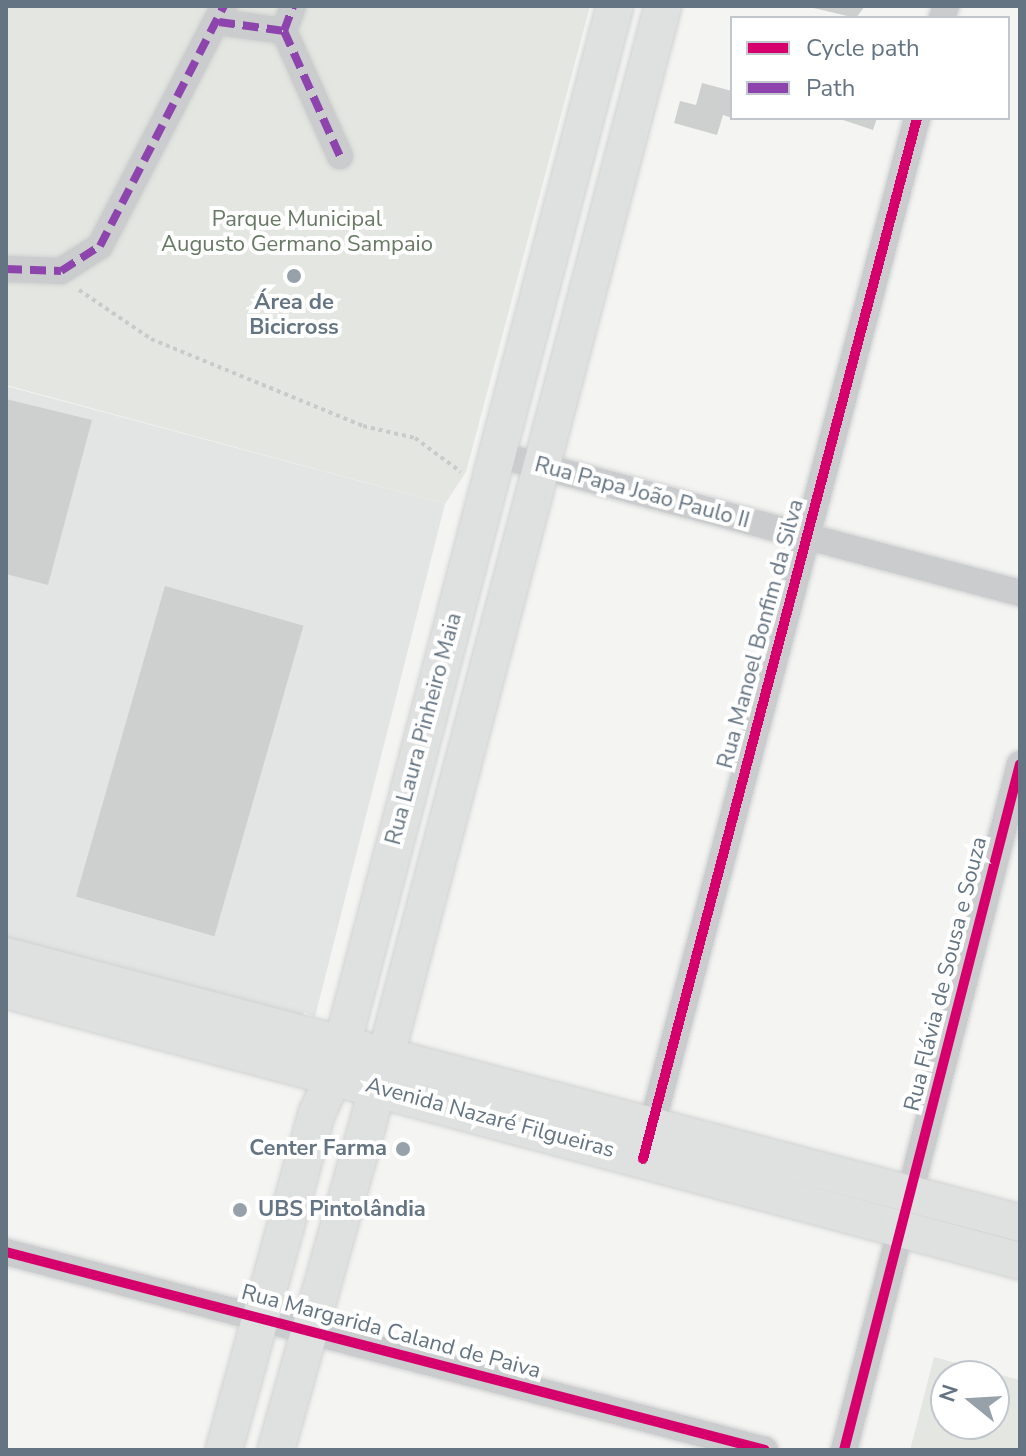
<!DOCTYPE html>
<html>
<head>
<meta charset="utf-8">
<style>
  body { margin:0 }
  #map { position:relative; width:1026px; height:1456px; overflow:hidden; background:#f4f4f3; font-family:"Nunito Sans",sans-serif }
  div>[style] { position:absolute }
  .built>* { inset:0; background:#e3e4e4 }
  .green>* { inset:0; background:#e4e7e1 }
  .building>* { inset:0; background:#cecfcf; transform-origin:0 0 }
  .path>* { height:4px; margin-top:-2px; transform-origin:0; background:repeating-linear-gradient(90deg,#c9cac9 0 4px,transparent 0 8px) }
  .roads { filter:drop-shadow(0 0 2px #d0d1d1) drop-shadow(0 0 2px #d0d1d1) }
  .minor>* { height:26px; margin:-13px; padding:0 13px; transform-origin:13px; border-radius:13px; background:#cacccd }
  .secondary>* { height:36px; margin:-18px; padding:0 18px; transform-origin:18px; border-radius:18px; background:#dfe0e0 }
  .quiet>* { height:8px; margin-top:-4px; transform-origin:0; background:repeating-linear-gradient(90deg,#8e44ad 0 16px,transparent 0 24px) }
  .cycleway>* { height:10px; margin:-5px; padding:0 5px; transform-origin:5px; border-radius:5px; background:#d6006c }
  .dots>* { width:22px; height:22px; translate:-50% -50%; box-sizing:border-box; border:4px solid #fff; border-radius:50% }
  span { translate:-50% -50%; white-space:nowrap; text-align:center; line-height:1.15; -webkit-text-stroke:8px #fff; paint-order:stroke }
  .park-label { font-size:22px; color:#677964 }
  .poi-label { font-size:22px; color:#657482; font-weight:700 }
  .right { translate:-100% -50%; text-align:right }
  .left { translate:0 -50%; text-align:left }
  .street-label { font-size:22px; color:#657482 }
  .frame { position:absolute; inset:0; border:8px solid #657482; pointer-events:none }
  .legend { position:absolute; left:730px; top:16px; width:280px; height:104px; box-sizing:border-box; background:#fff; border:2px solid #c1c7cd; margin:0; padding:10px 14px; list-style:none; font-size:24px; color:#657482 }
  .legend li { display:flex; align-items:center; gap:16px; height:40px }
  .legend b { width:40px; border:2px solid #c1c7cd }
  .north { position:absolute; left:930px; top:1360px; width:80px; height:80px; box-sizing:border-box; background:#fff; border:2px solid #c1c7cd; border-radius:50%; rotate:288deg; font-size:22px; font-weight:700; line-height:32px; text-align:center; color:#657482 }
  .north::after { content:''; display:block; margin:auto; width:28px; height:36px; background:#97a1aa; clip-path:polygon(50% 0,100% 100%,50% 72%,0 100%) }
</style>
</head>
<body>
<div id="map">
  <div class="built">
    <i style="clip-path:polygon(6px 386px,445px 504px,315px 1017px,304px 1012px,301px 1022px,6px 955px)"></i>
  </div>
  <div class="green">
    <i style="clip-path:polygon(6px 6px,590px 6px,466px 472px,445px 504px,6px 385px)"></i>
    <i style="clip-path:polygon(evenodd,934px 1357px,1020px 1380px,1020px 1450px,910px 1450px,934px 1357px,994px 1376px,994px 1424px,946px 1424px,946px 1376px,994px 1376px)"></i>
  </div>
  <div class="building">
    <i style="clip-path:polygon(805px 6px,865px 6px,856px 18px)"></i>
    <i style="clip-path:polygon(702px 83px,732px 91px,732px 118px,723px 115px,717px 135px,674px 123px,680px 101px,696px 105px)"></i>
    <i style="clip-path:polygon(837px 118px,877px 118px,873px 130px)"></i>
    <i style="clip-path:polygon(6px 399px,92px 420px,48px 585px,6px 574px)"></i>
    <i style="left:165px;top:586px;width:144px;height:323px;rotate:16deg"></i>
  </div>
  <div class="path">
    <i style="left:79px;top:290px;width:87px;rotate:34.2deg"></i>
    <i style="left:151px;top:339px;width:229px;rotate:22.3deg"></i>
    <i style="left:363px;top:426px;width:53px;rotate:13deg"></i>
    <i style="left:415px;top:438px;width:57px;rotate:36.5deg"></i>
  </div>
  <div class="roads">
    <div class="minor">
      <i style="left:942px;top:18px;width:13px;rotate:-72deg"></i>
      <i style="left:219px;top:22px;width:66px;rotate:7.9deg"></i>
      <i style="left:284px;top:31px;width:27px;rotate:-70deg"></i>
      <i style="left:284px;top:31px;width:137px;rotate:65.9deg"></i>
      <i style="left:6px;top:269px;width:55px;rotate:2.1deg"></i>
      <i style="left:61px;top:271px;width:46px;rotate:-32.7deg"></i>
      <i style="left:100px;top:246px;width:270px;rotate:-62.7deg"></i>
      <i style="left:495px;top:454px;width:543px;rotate:14.83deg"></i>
      <i style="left:648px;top:1140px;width:1057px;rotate:-75.25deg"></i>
      <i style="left:6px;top:1252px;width:784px;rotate:14.62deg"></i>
      <i style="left:844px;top:1450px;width:708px;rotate:-75.61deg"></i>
    </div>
    <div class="secondary">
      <i style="left:6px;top:956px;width:1049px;rotate:14.75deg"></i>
      <i style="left:6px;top:990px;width:1050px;rotate:14.96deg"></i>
      <i style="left:224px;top:1450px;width:350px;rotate:-74.6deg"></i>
      <i style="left:317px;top:1113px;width:41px;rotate:-65.3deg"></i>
      <i style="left:334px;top:1076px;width:1106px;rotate:-75.29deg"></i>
      <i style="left:276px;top:1450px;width:336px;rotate:-74.3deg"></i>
      <i style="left:367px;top:1127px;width:1159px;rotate:-75.21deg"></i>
    </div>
  </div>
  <div class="quiet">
    <i style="left:219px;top:22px;width:66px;rotate:7.9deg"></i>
    <i style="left:284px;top:31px;width:27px;rotate:-70deg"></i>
    <i style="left:284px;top:31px;width:137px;rotate:65.9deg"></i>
    <i style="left:6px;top:269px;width:55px;rotate:2.1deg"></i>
    <i style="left:61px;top:271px;width:46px;rotate:-32.7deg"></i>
    <i style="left:100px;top:246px;width:270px;rotate:-62.7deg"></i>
  </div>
  <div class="cycleway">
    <i style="left:643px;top:1159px;width:1076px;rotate:-75.25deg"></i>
    <i style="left:6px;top:1252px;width:784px;rotate:14.62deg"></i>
    <i style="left:844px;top:1450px;width:708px;rotate:-75.61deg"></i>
  </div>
  <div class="dots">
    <i style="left:294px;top:276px;background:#97a1aa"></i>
    <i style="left:403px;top:1149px;background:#97a1aa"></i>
    <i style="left:240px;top:1210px;background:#97a1aa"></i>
  </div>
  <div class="park-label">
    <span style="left:297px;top:232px">Parque Municipal<br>Augusto Germano Sampaio</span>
  </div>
  <div class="poi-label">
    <span style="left:294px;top:315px">Área de<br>Bicicross</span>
    <span class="right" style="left:387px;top:1149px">Center Farma</span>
    <span class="left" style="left:258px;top:1210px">UBS Pintolândia</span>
  </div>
  <div class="street-label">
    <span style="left:642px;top:493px;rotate:15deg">Rua Papa João Paulo II</span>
    <span style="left:761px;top:634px;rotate:-75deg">Rua Manoel Bonfim da Silva</span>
    <span style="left:424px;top:729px;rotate:-75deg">Rua Laura Pinheiro Maia</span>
    <span style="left:946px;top:974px;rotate:-76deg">Rua Flávia de Sousa e Souza</span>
    <span style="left:490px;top:1118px;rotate:15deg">Avenida Nazaré Filgueiras</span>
    <span style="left:391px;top:1332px;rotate:15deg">Rua Margarida Caland de Paiva</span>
  </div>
  <div class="frame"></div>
  <ul class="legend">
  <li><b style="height:10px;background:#d6006c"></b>Cycle path</li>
  <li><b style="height:10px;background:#8e44ad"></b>Path</li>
  </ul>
  <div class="north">N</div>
</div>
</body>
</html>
